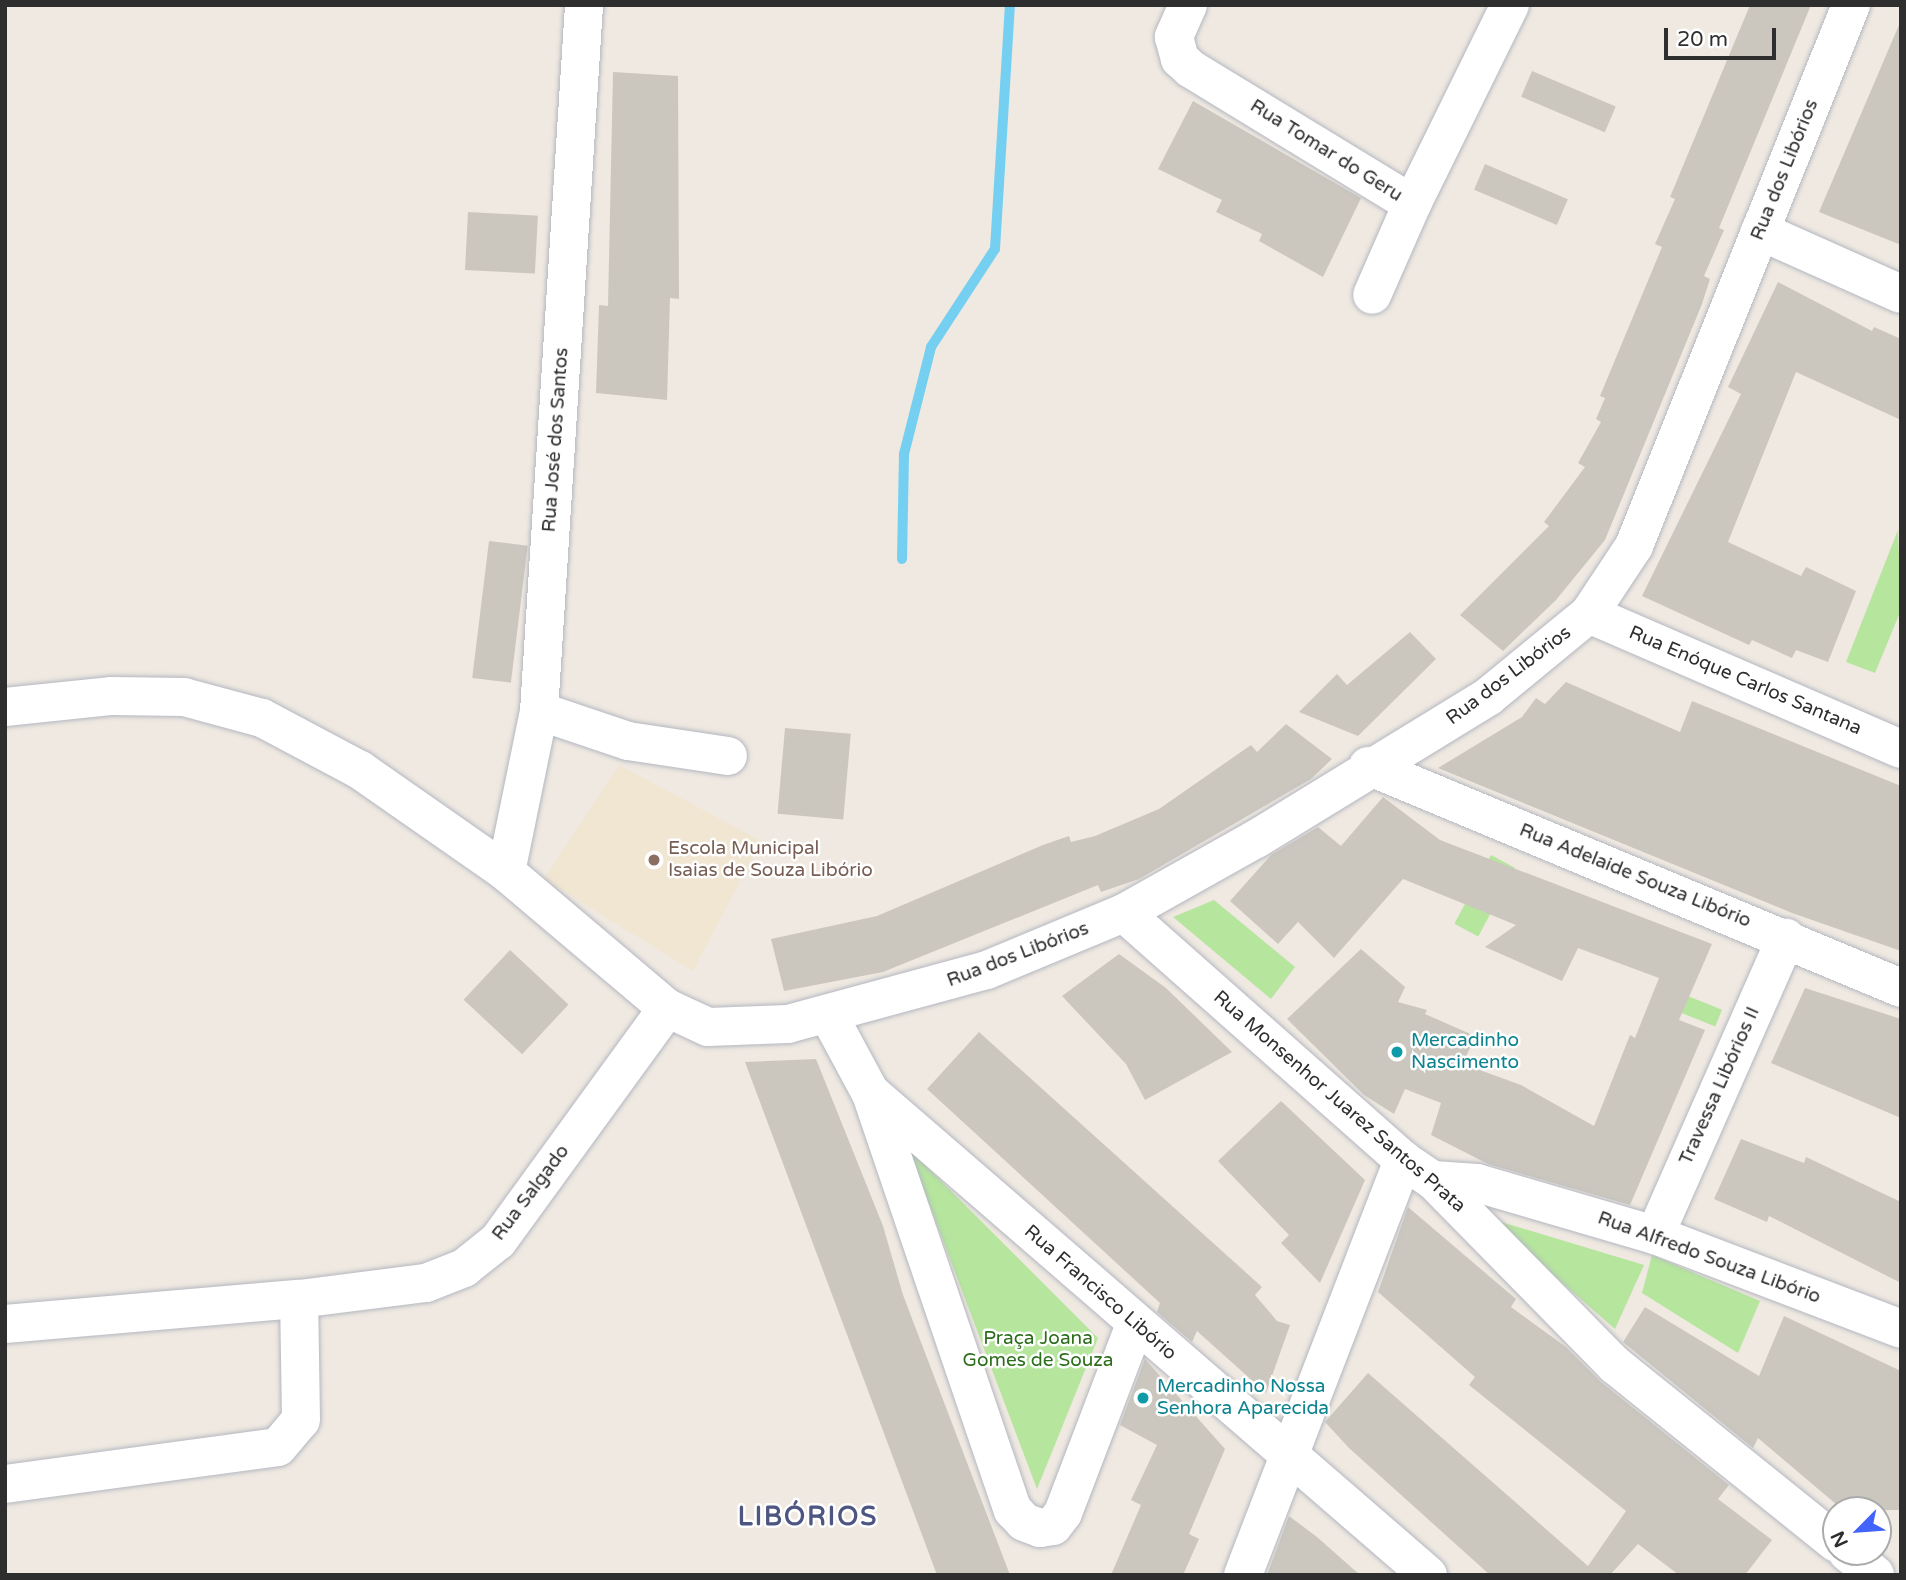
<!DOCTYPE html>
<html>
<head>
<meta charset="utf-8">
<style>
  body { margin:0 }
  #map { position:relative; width:1906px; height:1580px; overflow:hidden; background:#efe9e1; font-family:"Varela Round",sans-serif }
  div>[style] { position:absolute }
  .education>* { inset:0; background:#f0e6d1 }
  .green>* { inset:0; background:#b6e59e; transform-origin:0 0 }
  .stream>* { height:10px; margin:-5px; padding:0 5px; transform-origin:5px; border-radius:5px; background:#75cff0 }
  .building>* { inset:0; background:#cbc7bf; transform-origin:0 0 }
  .roads { filter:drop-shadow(0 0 2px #b4b7c1) drop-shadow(0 0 2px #b4b7c1) }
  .minor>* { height:38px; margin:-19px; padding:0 19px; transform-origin:19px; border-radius:19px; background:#fff }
  .dots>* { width:19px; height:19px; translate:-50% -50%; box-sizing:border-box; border:4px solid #fff; border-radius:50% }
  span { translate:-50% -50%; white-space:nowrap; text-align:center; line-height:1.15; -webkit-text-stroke:5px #fff; paint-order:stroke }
  .street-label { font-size:19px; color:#2e2e2e }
  .education-label { font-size:19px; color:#785e54 }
  .left { translate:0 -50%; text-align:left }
  .culture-label { font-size:19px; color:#0d838f }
  .park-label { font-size:19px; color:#2c6e1b }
  .district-label { font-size:26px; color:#4d5680; font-weight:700; letter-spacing:2px }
  .frame { position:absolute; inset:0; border:7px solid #2e2e2e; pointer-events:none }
  .north { position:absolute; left:1822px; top:1496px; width:70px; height:70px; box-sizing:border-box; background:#fff; border:2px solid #ababab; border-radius:50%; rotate:245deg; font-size:19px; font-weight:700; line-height:28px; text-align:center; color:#2e2e2e }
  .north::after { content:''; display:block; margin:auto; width:24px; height:32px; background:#4264fb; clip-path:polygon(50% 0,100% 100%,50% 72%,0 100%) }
  .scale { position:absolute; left:1664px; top:28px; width:112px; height:32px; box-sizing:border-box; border:4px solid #2e2e2e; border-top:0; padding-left:9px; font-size:21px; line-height:24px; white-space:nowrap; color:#2e2e2e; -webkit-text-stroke:5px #fff; paint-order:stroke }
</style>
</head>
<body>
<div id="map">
  <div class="education">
    <i style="clip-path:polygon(619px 765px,761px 841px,693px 971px,544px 879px)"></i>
  </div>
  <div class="green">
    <i style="clip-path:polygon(1898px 530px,1901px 610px,1875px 673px,1846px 662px)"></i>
    <i style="left:1491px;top:855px;width:27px;height:78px;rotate:28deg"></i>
    <i style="clip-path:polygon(1214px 900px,1295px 967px,1271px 999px,1173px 917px)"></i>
    <i style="left:1658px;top:984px;width:69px;height:18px;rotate:22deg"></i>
    <i style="clip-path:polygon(908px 1148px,1098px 1338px,1037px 1489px)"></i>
    <i style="clip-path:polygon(1488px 1218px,1644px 1265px,1615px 1329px)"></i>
    <i style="clip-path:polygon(1652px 1255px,1760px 1301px,1738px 1353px,1642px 1293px)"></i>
  </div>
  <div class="stream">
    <i style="left:902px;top:559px;width:105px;rotate:-88.9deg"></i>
    <i style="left:904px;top:454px;width:110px;rotate:-75.8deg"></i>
    <i style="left:931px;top:347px;width:117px;rotate:-56.9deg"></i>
    <i style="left:995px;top:249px;width:244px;rotate:-86.5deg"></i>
  </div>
  <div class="building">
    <i style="clip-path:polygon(1750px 5px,1811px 5px,1719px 228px,1724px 230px,1704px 276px,1710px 279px,1702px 304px,1605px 540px,1556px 600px,1503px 651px,1460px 615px,1549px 526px,1544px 522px,1585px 467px,1578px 463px,1601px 422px,1596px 419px,1605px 398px,1600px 396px,1662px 247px,1655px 244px,1675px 199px,1670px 197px)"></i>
    <i style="clip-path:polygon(1899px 25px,1901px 25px,1901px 245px,1819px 212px)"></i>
    <i style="left:1532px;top:71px;width:91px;height:28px;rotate:23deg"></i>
    <i style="clip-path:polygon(613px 72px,678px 76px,679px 299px,670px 298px,667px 400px,596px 393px,599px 305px,608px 306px)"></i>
    <i style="clip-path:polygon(1193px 101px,1361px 198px,1323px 277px,1259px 241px,1262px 234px,1216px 212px,1222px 200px,1158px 169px)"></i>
    <i style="left:1485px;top:164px;width:90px;height:28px;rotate:23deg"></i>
    <i style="left:468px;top:212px;width:70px;height:58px;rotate:3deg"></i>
    <i style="clip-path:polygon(1778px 282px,1872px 331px,1874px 327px,1901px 339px,1901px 420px,1796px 372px,1728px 542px,1801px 576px,1806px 567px,1856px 591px,1828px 662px,1796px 650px,1792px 658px,1752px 640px,1749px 645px,1642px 596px,1741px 394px,1728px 387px)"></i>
    <i style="left:489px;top:541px;width:39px;height:138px;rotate:7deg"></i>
    <i style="clip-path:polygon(1410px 632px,1436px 659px,1358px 736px,1299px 712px,1337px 674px,1347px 685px)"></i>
    <i style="clip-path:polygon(1566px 682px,1680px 732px,1692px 701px,1901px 786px,1901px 951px,1792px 913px,1438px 768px,1522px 717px,1536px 698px,1545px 704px)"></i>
    <i style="clip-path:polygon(1286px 724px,1332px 759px,1311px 779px,1139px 879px,1101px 892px,1098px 885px,883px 972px,784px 991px,771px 939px,877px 916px,1043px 845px,1069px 836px,1071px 842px,1095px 836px,1159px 809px,1251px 745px,1257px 752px)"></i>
    <i style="left:785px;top:728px;width:66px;height:86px;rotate:5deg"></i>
    <i style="clip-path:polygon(1383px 797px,1440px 840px,1712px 944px,1679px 1020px,1705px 1030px,1630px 1205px,1488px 1164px,1431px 1135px,1441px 1103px,1405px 1089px,1394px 1114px,1364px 1095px,1287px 1019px,1361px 949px,1405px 987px,1398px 1002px,1427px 1010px,1425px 1014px,1475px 1036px,1463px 1064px,1521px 1085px,1594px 1126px,1630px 1035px,1635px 1038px,1659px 978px,1578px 948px,1562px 981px,1485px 947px,1516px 925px,1403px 879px,1334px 958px,1298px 922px,1278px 944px,1230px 901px,1271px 855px,1318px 827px,1341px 846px)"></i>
    <i style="left:510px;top:950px;width:80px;height:68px;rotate:43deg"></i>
    <i style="clip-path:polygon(1119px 954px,1166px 988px,1232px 1052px,1145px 1100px,1126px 1064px,1062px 996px)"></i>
    <i style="clip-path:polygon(1805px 988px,1901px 1019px,1901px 1118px,1771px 1063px)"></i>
    <i style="clip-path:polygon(979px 1032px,1262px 1287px,1255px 1295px,1277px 1321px,1290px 1325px,1266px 1393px,1197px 1331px,1192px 1342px,1157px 1312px,1160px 1303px,927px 1089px)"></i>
    <i style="clip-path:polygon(816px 1059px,883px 1226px,903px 1295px,1010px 1575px,937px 1575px,745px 1062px)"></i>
    <i style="clip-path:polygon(1281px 1101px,1365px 1180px,1320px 1283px,1281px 1243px,1289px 1235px,1218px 1161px)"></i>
    <i style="clip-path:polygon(1741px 1139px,1804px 1163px,1806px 1157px,1901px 1202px,1901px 1283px,1769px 1216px,1767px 1222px,1714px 1199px)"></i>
    <i style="clip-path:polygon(1408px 1207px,1516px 1299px,1511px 1307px,1566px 1347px,1601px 1382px,1729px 1485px,1718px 1499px,1772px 1540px,1745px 1575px,1679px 1575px,1638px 1544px,1610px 1575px,1490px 1575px,1349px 1448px,1325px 1422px,1368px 1373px,1588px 1566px,1626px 1511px,1469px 1385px,1475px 1377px,1378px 1292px)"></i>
    <i style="clip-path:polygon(1645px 1307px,1759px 1376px,1784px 1316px,1901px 1371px,1901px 1510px,1843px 1510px,1758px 1438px,1753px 1448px,1623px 1342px)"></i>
    <i style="clip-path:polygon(1145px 1359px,1225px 1449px,1189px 1534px,1199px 1539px,1183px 1575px,1111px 1575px,1141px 1505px,1131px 1500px,1157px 1445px,1120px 1425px)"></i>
    <i style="clip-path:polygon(1289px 1516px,1317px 1537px,1360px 1575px,1267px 1575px)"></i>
  </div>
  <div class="roads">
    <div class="minor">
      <i style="left:1188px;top:5px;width:35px;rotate:114deg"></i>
      <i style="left:1174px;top:37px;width:23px;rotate:75deg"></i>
      <i style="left:1180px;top:59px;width:15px;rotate:42deg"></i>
      <i style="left:1191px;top:69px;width:259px;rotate:31.4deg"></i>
      <i style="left:1412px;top:204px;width:99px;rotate:113.7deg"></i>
      <i style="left:1412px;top:204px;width:222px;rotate:-63.8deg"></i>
      <i style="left:1760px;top:231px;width:154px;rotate:24.1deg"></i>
      <i style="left:1589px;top:614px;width:340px;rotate:23.4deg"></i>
      <i style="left:5px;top:707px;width:108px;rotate:-5.9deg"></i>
      <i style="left:112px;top:696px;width:72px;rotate:0.8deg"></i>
      <i style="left:184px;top:697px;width:81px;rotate:15.1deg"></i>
      <i style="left:262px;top:718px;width:111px;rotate:28deg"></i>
      <i style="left:360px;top:770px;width:178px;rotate:34.9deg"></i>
      <i style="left:506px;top:872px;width:211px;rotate:40.2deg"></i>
      <i style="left:667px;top:1008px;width:45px;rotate:24.9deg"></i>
      <i style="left:708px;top:1027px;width:80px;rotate:-2.1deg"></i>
      <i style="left:788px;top:1024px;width:206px;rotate:-15.2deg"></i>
      <i style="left:987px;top:970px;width:148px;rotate:-22.6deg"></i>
      <i style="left:1124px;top:913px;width:151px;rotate:-29.3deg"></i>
      <i style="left:1256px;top:839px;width:273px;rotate:-31.5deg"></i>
      <i style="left:1489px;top:696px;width:129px;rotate:-39.4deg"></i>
      <i style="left:1589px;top:614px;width:82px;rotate:-56.5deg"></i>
      <i style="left:1634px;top:546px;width:583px;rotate:-68.14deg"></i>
      <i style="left:539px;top:711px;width:94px;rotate:18.6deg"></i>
      <i style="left:628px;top:741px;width:101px;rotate:8.5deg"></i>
      <i style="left:1368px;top:766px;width:577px;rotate:22.61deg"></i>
      <i style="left:506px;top:872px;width:164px;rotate:-78.4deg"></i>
      <i style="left:539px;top:711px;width:707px;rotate:-86.35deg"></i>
      <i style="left:1124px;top:913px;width:373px;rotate:41.5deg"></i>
      <i style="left:1403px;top:1160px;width:36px;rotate:34deg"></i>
      <i style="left:1433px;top:1180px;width:260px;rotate:45.5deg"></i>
      <i style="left:1615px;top:1365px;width:284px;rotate:38.8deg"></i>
      <i style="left:829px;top:1016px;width:86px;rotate:61.7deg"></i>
      <i style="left:870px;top:1092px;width:738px;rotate:40.88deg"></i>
      <i style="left:871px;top:1094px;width:440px;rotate:71.2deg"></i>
      <i style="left:1013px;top:1510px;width:16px;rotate:47deg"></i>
      <i style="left:1024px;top:1522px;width:17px;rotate:21deg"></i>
      <i style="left:1040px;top:1528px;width:13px;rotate:-9deg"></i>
      <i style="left:1053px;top:1526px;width:16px;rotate:-52deg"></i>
      <i style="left:1063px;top:1513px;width:202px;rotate:-69.1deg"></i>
      <i style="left:1433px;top:1180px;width:44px;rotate:3.9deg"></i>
      <i style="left:1477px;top:1183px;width:185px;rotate:16.3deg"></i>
      <i style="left:1655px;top:1235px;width:263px;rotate:20.9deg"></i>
      <i style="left:1655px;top:1235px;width:325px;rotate:-66.2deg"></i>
      <i style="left:5px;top:1324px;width:295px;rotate:-4.9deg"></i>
      <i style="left:299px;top:1299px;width:128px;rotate:-7.2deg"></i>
      <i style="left:426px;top:1283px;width:41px;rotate:-21.5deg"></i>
      <i style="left:464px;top:1268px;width:43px;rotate:-38.5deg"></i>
      <i style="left:498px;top:1241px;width:288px;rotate:-54deg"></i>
      <i style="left:5px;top:1484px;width:275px;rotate:-7.7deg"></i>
      <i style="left:278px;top:1447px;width:35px;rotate:-50deg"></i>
      <i style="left:301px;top:1420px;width:121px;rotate:-90.9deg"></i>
      <i style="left:1847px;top:1552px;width:36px;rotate:39deg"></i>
      <i style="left:1243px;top:1575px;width:445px;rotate:-68.9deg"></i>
    </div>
  </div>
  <div class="dots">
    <i style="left:654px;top:860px;background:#8d6e63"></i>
    <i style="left:1397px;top:1052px;background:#0f9aa8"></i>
    <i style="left:1143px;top:1398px;background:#0f9aa8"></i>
  </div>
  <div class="street-label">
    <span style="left:1326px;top:151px;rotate:32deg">Rua Tomar do Geru</span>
    <span style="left:1785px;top:170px;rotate:-68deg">Rua dos Libórios</span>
    <span style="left:556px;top:440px;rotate:-86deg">Rua José dos Santos</span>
    <span style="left:1509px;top:676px;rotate:-37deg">Rua dos Libórios</span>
    <span style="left:1745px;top:681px;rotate:23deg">Rua Enóque Carlos Santana</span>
    <span style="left:1635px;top:876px;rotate:22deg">Rua Adelaide Souza Libório</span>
    <span style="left:1018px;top:955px;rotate:-21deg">Rua dos Libórios</span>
    <span style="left:1720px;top:1086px;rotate:-66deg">Travessa Libórios II</span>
    <span style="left:1339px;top:1102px;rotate:41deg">Rua Monsenhor Juarez Santos Prata</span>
    <span style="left:531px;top:1193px;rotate:-53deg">Rua Salgado</span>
    <span style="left:1709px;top:1258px;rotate:20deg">Rua Alfredo Souza Libório</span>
    <span style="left:1100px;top:1293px;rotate:41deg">Rua Francisco Libório</span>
  </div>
  <div class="education-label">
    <span class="left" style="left:668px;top:860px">Escola Municipal<br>Isaias de Souza Libório</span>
  </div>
  <div class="culture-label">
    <span class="left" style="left:1411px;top:1052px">Mercadinho<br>Nascimento</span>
    <span class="left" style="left:1157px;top:1398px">Mercadinho Nossa<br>Senhora Aparecida</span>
  </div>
  <div class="park-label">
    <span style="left:1038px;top:1350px">Praça Joana<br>Gomes de Souza</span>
  </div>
  <div class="district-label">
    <span style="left:808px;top:1517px">LIBÓRIOS</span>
  </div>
  <div class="frame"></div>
  <div class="north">N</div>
  <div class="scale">20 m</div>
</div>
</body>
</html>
